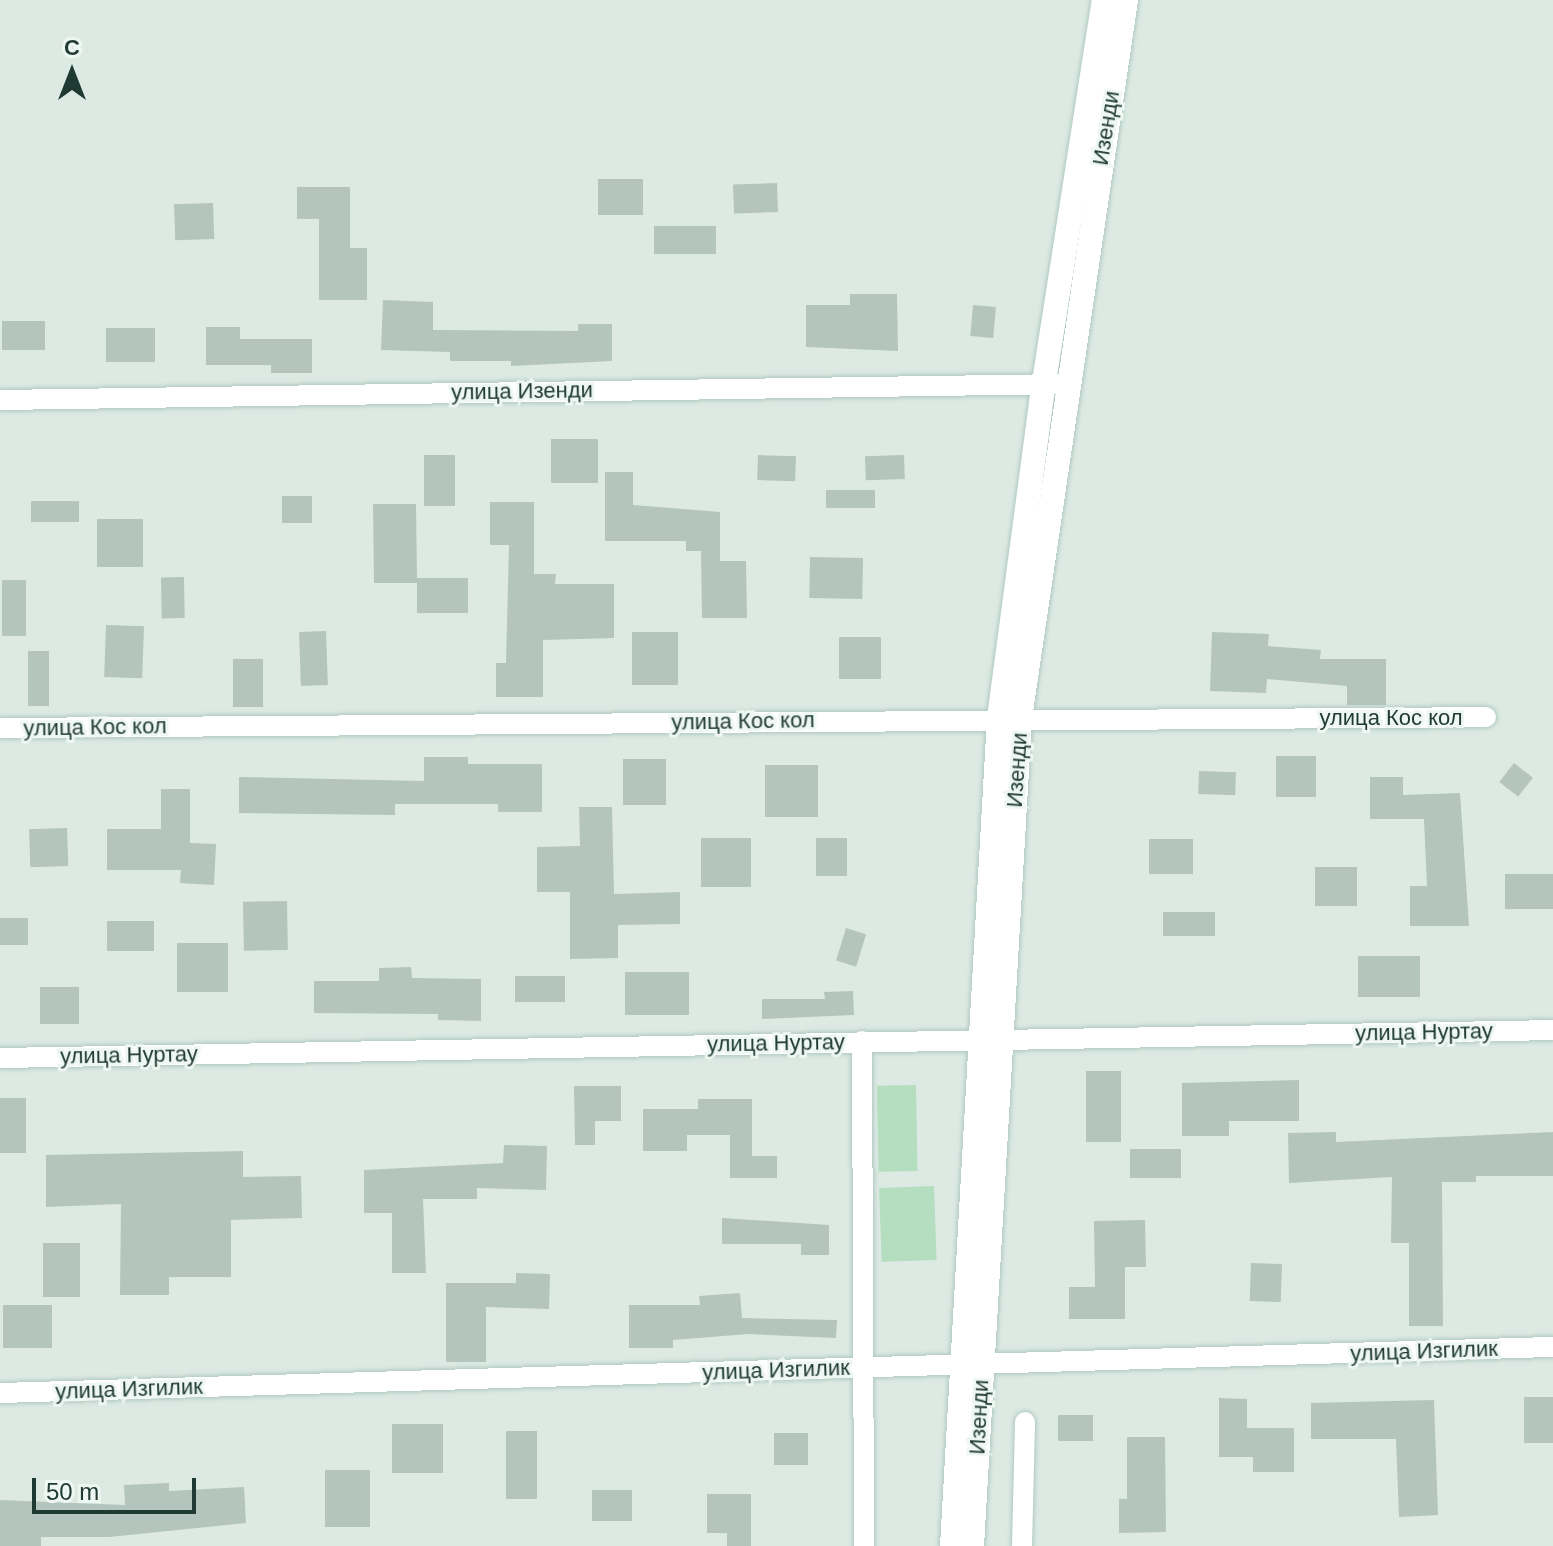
<!DOCTYPE html>
<html>
<head>
<meta charset="utf-8">
<style>
  body { margin:0 }
  #map { position:relative; width:1553px; height:1546px; overflow:hidden; background:#ddeae4; font-family:Helvetica,sans-serif }
  div>[style] { position:absolute }
  .green>* { inset:0; background:#b5ddbf; transform-origin:0 0 }
  .building>* { inset:0; background:#b3c5bd; transform-origin:0 0 }
  .roads { filter:drop-shadow(0 0 2px #b0cac0) drop-shadow(0 0 2px #b0cac0) }
  .street>* { height:20px; margin:-10px; padding:0 10px; transform-origin:10px; border-radius:10px; background:#fff }
  .secondary>* { height:24px; margin:-12px; padding:0 12px; transform-origin:12px; border-radius:12px; background:#fff }
  span { translate:-50% -50%; white-space:nowrap; text-align:center; line-height:1.15; -webkit-text-stroke:6px #eef7f2; paint-order:stroke }
  .street-label { font-size:22px; color:#1f3a32 }
  .north { position:absolute; left:32px; top:32px; width:80px; height:80px; -webkit-text-stroke:6px #eef7f2; paint-order:stroke; rotate:0deg; font-size:22px; font-weight:700; line-height:32px; text-align:center; color:#1f3a32 }
  .north::after { content:''; display:block; margin:auto; width:28px; height:36px; background:#1f3a32; clip-path:polygon(50% 0,100% 100%,50% 72%,0 100%) }
  .scale { position:absolute; left:32px; top:1478px; width:164px; height:36px; box-sizing:border-box; border:4px solid #1f3a32; border-top:0; padding-left:10px; font-size:24px; line-height:28px; white-space:nowrap; color:#1f3a32; -webkit-text-stroke:6px #eef7f2; paint-order:stroke }
</style>
</head>
<body>
<div id="map">
  <div class="green">
    <i style="left:916px;top:1085px;width:86px;height:39px;rotate:89deg"></i>
    <i style="left:934px;top:1186px;width:74px;height:55px;rotate:88deg"></i>
  </div>
  <div class="building">
    <i style="left:598px;top:179px;width:45px;height:36px"></i>
    <i style="left:777px;top:183px;width:29px;height:44px;rotate:88deg"></i>
    <i style="clip-path:polygon(297px 187px,350px 187px,350px 248px,367px 248px,367px 300px,319px 300px,319px 219px,297px 219px)"></i>
    <i style="left:213px;top:203px;width:36px;height:39px;rotate:88deg"></i>
    <i style="left:654px;top:226px;width:62px;height:28px"></i>
    <i style="clip-path:polygon(850px 294px,897px 294px,898px 351px,806px 347px,806px 305px,850px 305px)"></i>
    <i style="clip-path:polygon(383px 300px,433px 302px,433px 330px,578px 331px,578px 324px,612px 324px,612px 361px,511px 366px,511px 361px,450px 361px,450px 352px,381px 350px)"></i>
    <i style="left:973px;top:305px;width:23px;height:31px;rotate:5deg"></i>
    <i style="left:2px;top:321px;width:43px;height:29px"></i>
    <i style="clip-path:polygon(206px 327px,240px 327px,240px 339px,312px 339px,312px 373px,271px 373px,271px 365px,206px 365px)"></i>
    <i style="left:106px;top:328px;width:49px;height:34px"></i>
    <i style="left:551px;top:439px;width:47px;height:44px"></i>
    <i style="left:424px;top:455px;width:31px;height:51px"></i>
    <i style="left:758px;top:455px;width:38px;height:25px;rotate:2deg"></i>
    <i style="left:904px;top:455px;width:24px;height:39px;rotate:88deg"></i>
    <i style="clip-path:polygon(605px 472px,633px 472px,633px 505px,720px 512px,720px 561px,746px 561px,747px 618px,702px 618px,701px 551px,686px 551px,686px 541px,605px 541px)"></i>
    <i style="left:826px;top:490px;width:49px;height:18px"></i>
    <i style="left:282px;top:496px;width:30px;height:27px"></i>
    <i style="left:31px;top:501px;width:48px;height:21px"></i>
    <i style="clip-path:polygon(490px 502px,534px 502px,534px 574px,556px 574px,555px 584px,614px 584px,614px 638px,543px 640px,543px 697px,496px 697px,496px 663px,506px 663px,509px 545px,490px 545px)"></i>
    <i style="clip-path:polygon(373px 504px,416px 504px,417px 578px,468px 578px,468px 613px,417px 613px,417px 583px,374px 583px)"></i>
    <i style="left:97px;top:519px;width:46px;height:48px"></i>
    <i style="left:810px;top:557px;width:53px;height:41px;rotate:1deg"></i>
    <i style="left:184px;top:577px;width:41px;height:23px;rotate:89deg"></i>
    <i style="left:2px;top:580px;width:24px;height:56px"></i>
    <i style="left:106px;top:625px;width:38px;height:52px;rotate:2deg"></i>
    <i style="left:326px;top:631px;width:54px;height:27px;rotate:88deg"></i>
    <i style="left:632px;top:632px;width:46px;height:53px"></i>
    <i style="clip-path:polygon(1212px 632px,1269px 634px,1268px 646px,1321px 650px,1320px 659px,1386px 659px,1386px 705px,1347px 705px,1347px 686px,1267px 679px,1266px 693px,1210px 691px)"></i>
    <i style="left:839px;top:637px;width:42px;height:42px"></i>
    <i style="left:28px;top:651px;width:21px;height:55px"></i>
    <i style="left:233px;top:659px;width:30px;height:48px"></i>
    <i style="left:1276px;top:756px;width:40px;height:41px"></i>
    <i style="clip-path:polygon(424px 757px,468px 757px,468px 764px,542px 764px,542px 812px,498px 812px,498px 804px,395px 804px,395px 815px,239px 813px,239px 777px,424px 781px)"></i>
    <i style="left:623px;top:759px;width:43px;height:46px"></i>
    <i style="left:1514px;top:763px;width:24px;height:24px;rotate:38deg"></i>
    <i style="left:765px;top:765px;width:53px;height:52px"></i>
    <i style="left:1199px;top:771px;width:37px;height:23px;rotate:2deg"></i>
    <i style="clip-path:polygon(1370px 777px,1403px 777px,1403px 795px,1460px 793px,1469px 926px,1410px 926px,1410px 886px,1427px 886px,1424px 819px,1370px 819px)"></i>
    <i style="clip-path:polygon(161px 789px,190px 789px,190px 843px,216px 844px,214px 885px,180px 883px,181px 870px,107px 870px,107px 829px,161px 829px)"></i>
    <i style="clip-path:polygon(579px 807px,612px 807px,614px 894px,680px 892px,680px 924px,618px 925px,618px 958px,570px 959px,570px 892px,537px 892px,537px 847px,580px 846px)"></i>
    <i style="left:67px;top:828px;width:38px;height:38px;rotate:88deg"></i>
    <i style="left:701px;top:838px;width:50px;height:49px"></i>
    <i style="left:816px;top:838px;width:31px;height:38px"></i>
    <i style="left:1149px;top:839px;width:44px;height:35px"></i>
    <i style="left:1315px;top:867px;width:42px;height:39px"></i>
    <i style="left:1505px;top:874px;width:48px;height:35px"></i>
    <i style="left:287px;top:901px;width:49px;height:44px;rotate:89deg"></i>
    <i style="left:1163px;top:912px;width:52px;height:24px"></i>
    <i style="left:0;top:918px;width:28px;height:27px"></i>
    <i style="left:107px;top:921px;width:47px;height:30px"></i>
    <i style="left:846px;top:928px;width:21px;height:34px;rotate:17deg"></i>
    <i style="left:177px;top:943px;width:51px;height:49px"></i>
    <i style="left:1420px;top:956px;width:41px;height:62px;rotate:90deg"></i>
    <i style="clip-path:polygon(411px 967px,412px 978px,481px 979px,481px 1021px,438px 1020px,438px 1014px,314px 1013px,314px 981px,379px 981px,379px 968px)"></i>
    <i style="left:625px;top:972px;width:64px;height:43px"></i>
    <i style="left:515px;top:976px;width:50px;height:26px"></i>
    <i style="left:40px;top:987px;width:39px;height:37px"></i>
    <i style="clip-path:polygon(853px 991px,854px 1015px,762px 1019px,762px 999px,825px 999px,824px 992px)"></i>
    <i style="left:1086px;top:1071px;width:35px;height:71px"></i>
    <i style="clip-path:polygon(1299px 1080px,1299px 1121px,1229px 1121px,1229px 1136px,1182px 1136px,1182px 1083px)"></i>
    <i style="clip-path:polygon(574px 1086px,621px 1086px,621px 1121px,595px 1121px,595px 1145px,575px 1145px)"></i>
    <i style="left:0;top:1098px;width:26px;height:55px"></i>
    <i style="clip-path:polygon(698px 1099px,752px 1099px,752px 1156px,777px 1156px,777px 1178px,730px 1178px,730px 1135px,687px 1135px,687px 1151px,643px 1151px,643px 1109px,698px 1109px)"></i>
    <i style="clip-path:polygon(1336px 1132px,1336px 1142px,1553px 1132px,1553px 1176px,1476px 1176px,1476px 1182px,1442px 1182px,1443px 1326px,1409px 1326px,1409px 1243px,1391px 1243px,1392px 1177px,1289px 1183px,1288px 1133px)"></i>
    <i style="clip-path:polygon(504px 1145px,547px 1146px,546px 1190px,477px 1188px,477px 1199px,423px 1199px,426px 1273px,392px 1273px,392px 1213px,364px 1213px,364px 1170px,503px 1163px)"></i>
    <i style="left:1130px;top:1149px;width:51px;height:29px"></i>
    <i style="clip-path:polygon(243px 1151px,243px 1177px,301px 1176px,302px 1218px,231px 1220px,231px 1277px,169px 1277px,169px 1295px,120px 1295px,121px 1204px,46px 1207px,46px 1155px)"></i>
    <i style="clip-path:polygon(722px 1218px,829px 1225px,829px 1255px,801px 1255px,801px 1244px,722px 1244px)"></i>
    <i style="clip-path:polygon(1145px 1220px,1146px 1267px,1125px 1267px,1125px 1319px,1069px 1319px,1069px 1287px,1095px 1287px,1094px 1221px)"></i>
    <i style="left:43px;top:1243px;width:37px;height:54px"></i>
    <i style="left:1251px;top:1263px;width:31px;height:38px;rotate:2deg"></i>
    <i style="clip-path:polygon(516px 1273px,550px 1274px,549px 1309px,486px 1307px,486px 1362px,446px 1362px,446px 1283px,516px 1283px)"></i>
    <i style="clip-path:polygon(740px 1293px,742px 1318px,837px 1320px,836px 1338px,748px 1334px,673px 1340px,673px 1348px,629px 1348px,629px 1305px,700px 1305px,699px 1296px)"></i>
    <i style="left:3px;top:1305px;width:49px;height:43px"></i>
    <i style="left:1524px;top:1397px;width:29px;height:46px"></i>
    <i style="clip-path:polygon(1219px 1398px,1247px 1399px,1247px 1428px,1294px 1428px,1294px 1472px,1253px 1472px,1253px 1457px,1219px 1457px)"></i>
    <i style="clip-path:polygon(1434px 1400px,1438px 1515px,1399px 1517px,1396px 1439px,1311px 1439px,1311px 1403px)"></i>
    <i style="left:1058px;top:1415px;width:35px;height:26px"></i>
    <i style="left:392px;top:1424px;width:51px;height:49px"></i>
    <i style="left:506px;top:1431px;width:31px;height:68px"></i>
    <i style="left:808px;top:1433px;width:32px;height:34px;rotate:90deg"></i>
    <i style="clip-path:polygon(1127px 1437px,1165px 1437px,1166px 1532px,1119px 1533px,1119px 1499px,1127px 1499px)"></i>
    <i style="left:325px;top:1470px;width:45px;height:57px"></i>
    <i style="clip-path:polygon(169px 1483px,169px 1491px,244px 1487px,246px 1523px,109px 1537px,41px 1537px,41px 1546px,0 1546px,0 1500px,125px 1505px,124px 1485px)"></i>
    <i style="left:592px;top:1490px;width:40px;height:31px"></i>
    <i style="clip-path:polygon(707px 1494px,751px 1494px,751px 1546px,727px 1546px,727px 1533px,707px 1533px)"></i>
  </div>
  <div class="roads">
    <div class="street">
      <i style="left:0;top:400px;width:1060px;rotate:-0.86deg"></i>
      <i style="left:0;top:728px;width:1486px;rotate:-0.42deg"></i>
      <i style="left:862px;top:1041px;width:505px;rotate:89.77deg"></i>
      <i style="left:0;top:1058px;width:1553px;rotate:-1.03deg"></i>
      <i style="left:0;top:1393px;width:1554px;rotate:-1.7deg"></i>
      <i style="left:1022px;top:1546px;width:124px;rotate:-88.6deg"></i>
    </div>
    <div class="secondary">
      <i style="left:952px;top:1546px;width:829px;rotate:-86.75deg"></i>
      <i style="left:999px;top:718px;width:339px;rotate:-82.4deg"></i>
      <i style="left:1044px;top:382px;width:387px;rotate:-81.1deg"></i>
      <i style="left:972px;top:1546px;width:829px;rotate:-86.68deg"></i>
      <i style="left:1020px;top:718px;width:726px;rotate:-81.6deg"></i>
    </div>
  </div>
  <div class="street-label">
    <span style="left:1106px;top:128px;rotate:-81deg">Изенди</span>
    <span style="left:522px;top:391px;rotate:-1deg">улица Изенди</span>
    <span style="left:1391px;top:718px">улица Кос кол</span>
    <span style="left:743px;top:721px;rotate:-1deg">улица Кос кол</span>
    <span style="left:95px;top:727px;rotate:-1deg">улица Кос кол</span>
    <span style="left:1017px;top:770px;rotate:-86deg">Изенди</span>
    <span style="left:1424px;top:1032px;rotate:-1deg">улица Нуртау</span>
    <span style="left:776px;top:1043px;rotate:-1deg">улица Нуртау</span>
    <span style="left:129px;top:1055px;rotate:-1deg">улица Нуртау</span>
    <span style="left:1424px;top:1351px;rotate:-2deg">улица Изгилик</span>
    <span style="left:776px;top:1370px;rotate:-2deg">улица Изгилик</span>
    <span style="left:129px;top:1389px;rotate:-2deg">улица Изгилик</span>
    <span style="left:979px;top:1417px;rotate:-87deg">Изенди</span>
  </div>
  <div class="north">С</div>
  <div class="scale">50 m</div>
</div>
</body>
</html>
